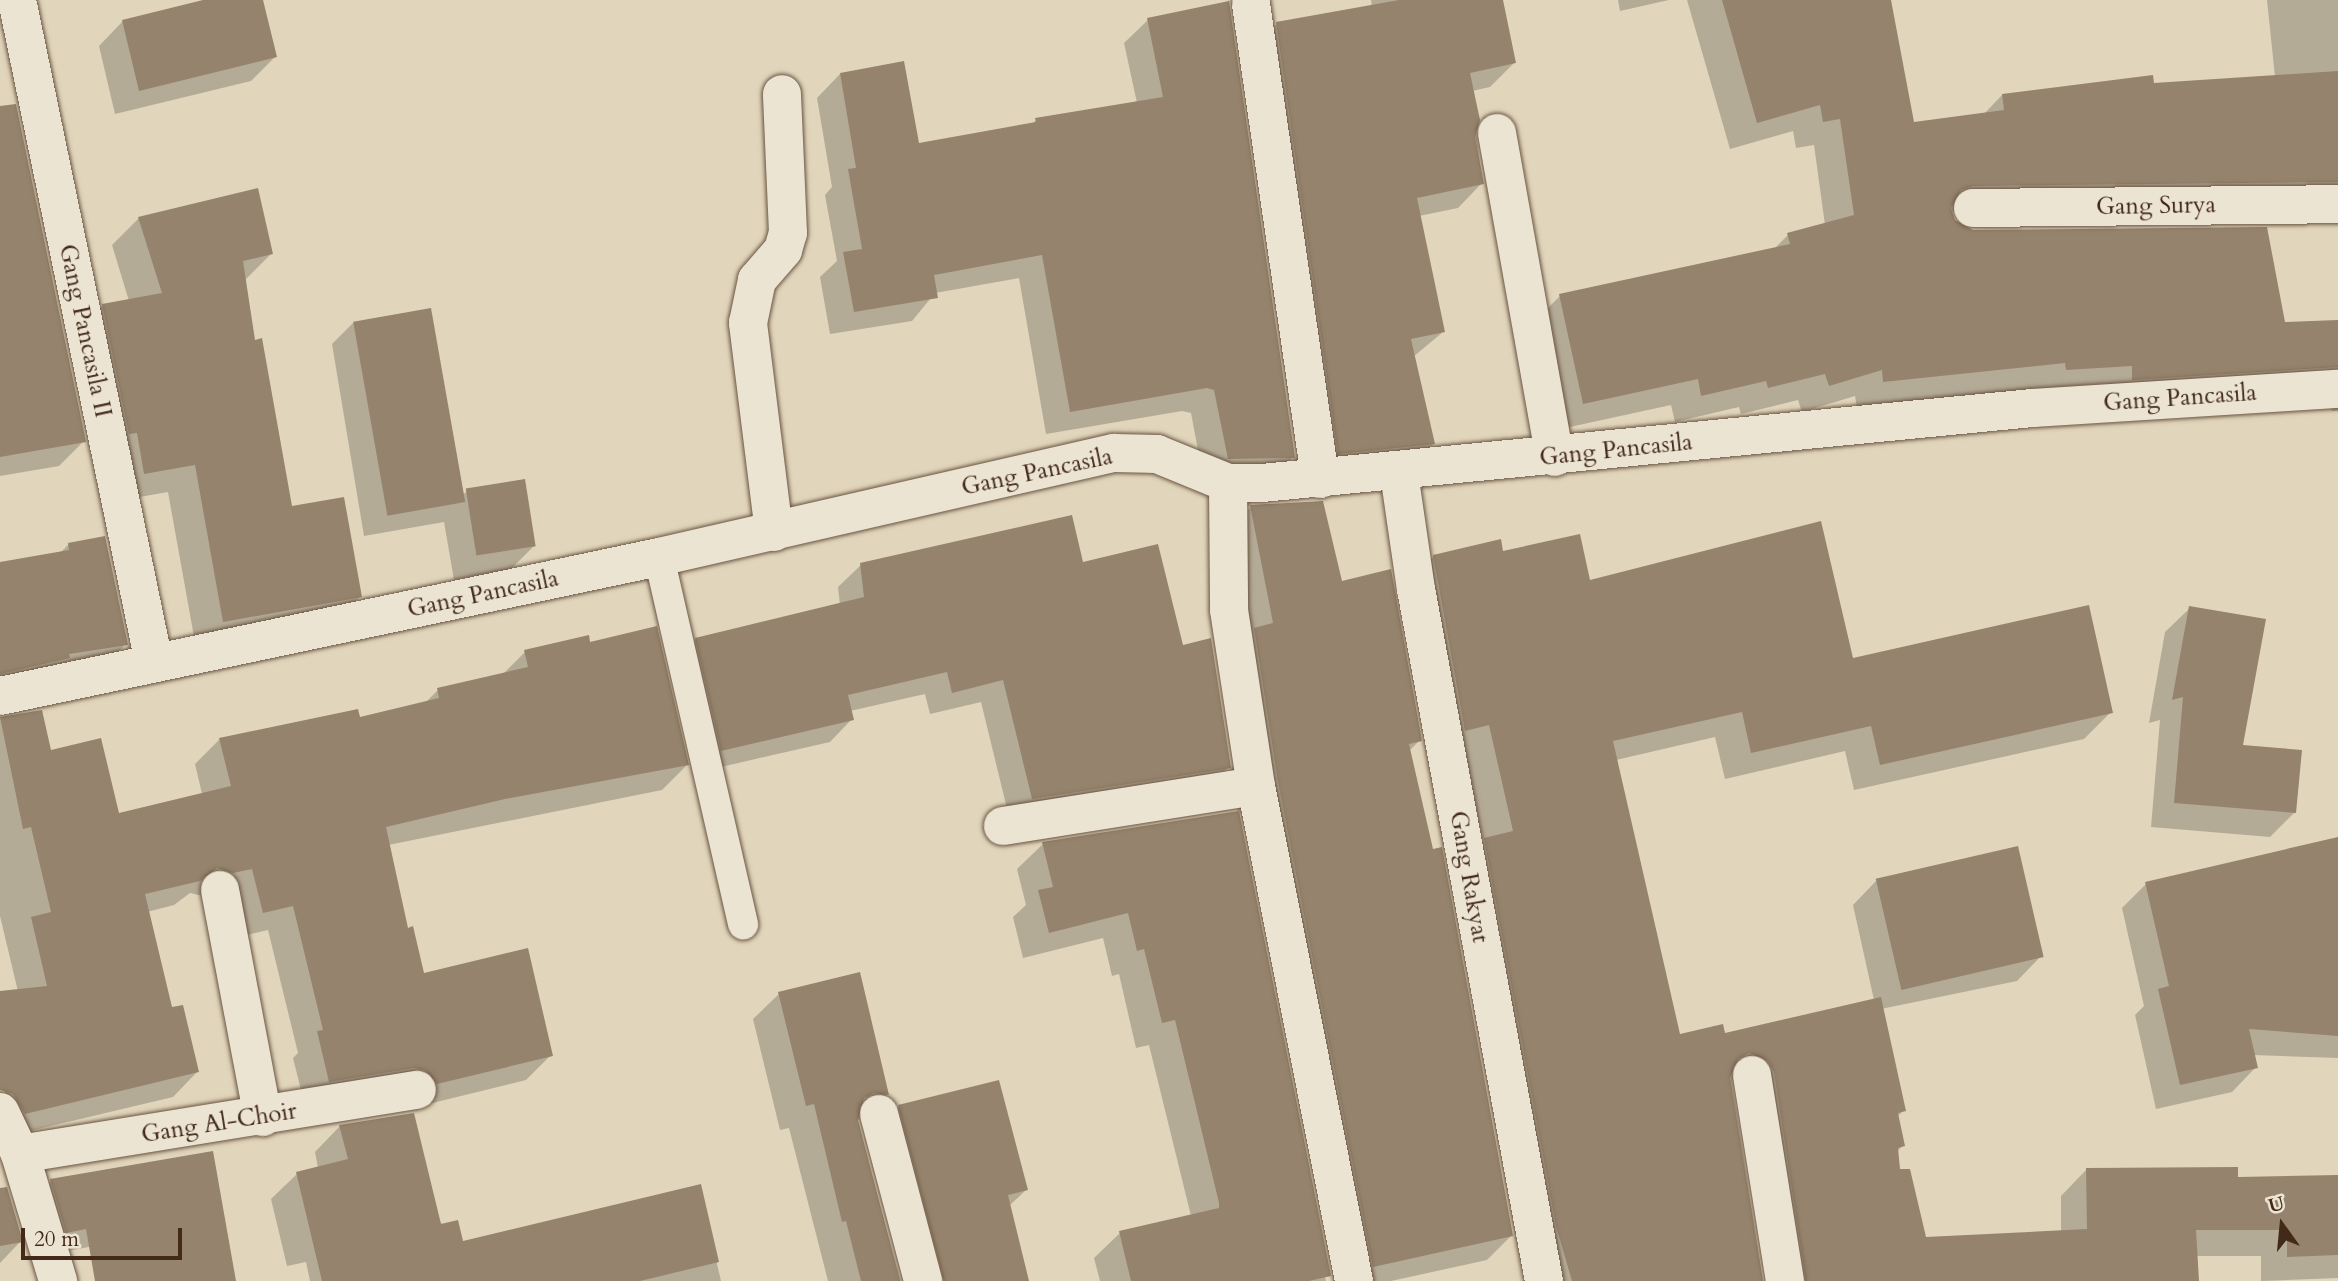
<!DOCTYPE html>
<html>
<head>
<meta charset="utf-8">
<style>
  body { margin:0 }
  #map { position:relative; width:2338px; height:1281px; overflow:hidden; background:#e1d6bc; font-family:Cardo,serif }
  div>[style] { position:absolute }
  .shadow>* { inset:0; background:#0003 }
  .building>* { inset:0; background:#95836d; transform-origin:0 0 }
  .roads { filter:drop-shadow(0 0 2px #6a5441) drop-shadow(0 0 2px #6a5441) }
  .lane>* { height:30px; margin:-15px; padding:0 15px; transform-origin:15px; border-radius:15px; background:#ece4d3 }
  .street>* { height:38px; margin:-19px; padding:0 19px; transform-origin:19px; border-radius:19px; background:#ece4d3 }
  span { translate:-50% -50%; white-space:nowrap; text-align:center; line-height:1.15; -webkit-text-stroke:5px #ece4d3; paint-order:stroke }
  .street-label { font-size:24px; color:#422918 }
  .north { position:absolute; left:2247px; top:1190px; width:70px; height:70px; -webkit-text-stroke:5px #ece4d3; paint-order:stroke; rotate:345deg; font-size:19px; font-weight:700; line-height:28px; text-align:center; color:#422918 }
  .north::after { content:''; display:block; margin:auto; width:24px; height:32px; background:#422918; clip-path:polygon(50% 0,100% 100%,50% 72%,0 100%) }
  .scale { position:absolute; left:21px; top:1228px; width:161px; height:32px; box-sizing:border-box; border:4px solid #422918; border-top:0; padding-left:9px; font-size:21px; line-height:24px; white-space:nowrap; color:#422918; -webkit-text-stroke:5px #ece4d3; paint-order:stroke }
</style>
</head>
<body>
<div id="map">
  <div class="shadow">
    <i style="clip-path:polygon(211px 0,261px 0,275px 57px,251px 81px,115px 114px,99px 46px,123px 21px)"></i>
    <i style="clip-path:polygon(1371px 0,1501px 0,1514px 63px,1490px 87px,1472px 91px,1482px 183px,1458px 208px,1419px 216px,1443px 332px,1413px 357px,1433px 444px,1408px 468px,1314px 477px,1252px 48px,1277px 24px,1372px 7px)"></i>
    <i style="clip-path:polygon(1618px 0,1669px 0,1620px 11px)"></i>
    <i style="clip-path:polygon(1687px 0,1889px 0,1913px 124px,1984px 114px,2002px 95px,2275px 77px,2267px 0,2338px 0,2338px 213px,2310px 209px,1951px 212px,1953px 221px,1973px 232px,2284px 324px,2338px 321px,2338px 411px,2332px 411px,2321px 396px,1857px 408px,1855px 396px,1802px 412px,1798px 400px,1741px 414px,1739px 407px,1675px 422px,1671px 405px,1556px 430px,1533px 323px,1560px 296px,1773px 250px,1788px 235px,1825px 225px,1814px 145px,1796px 148px,1793px 131px,1730px 149px)"></i>
    <i style="clip-path:polygon(1148px 20px,1293px 457px,1270px 481px,1204px 482px,1191px 413px,1182px 411px,1046px 434px,1019px 278px,935px 293px,912px 321px,830px 334px,820px 277px,837px 261px,825px 195px,832px 187px,817px 98px,840px 74px,918px 145px,1031px 125px,1036px 120px,1137px 103px,1124px 43px)"></i>
    <i style="clip-path:polygon(0 175px,84px 441px,59px 466px,0 476px)"></i>
    <i style="clip-path:polygon(139px 218px,271px 254px,244px 281px,254px 342px,291px 508px,360px 597px,332px 624px,196px 648px,168px 492px,117px 501px,76px 333px,103px 305px,129px 301px,112px 245px)"></i>
    <i style="clip-path:polygon(430px 310px,462px 496px,467px 491px,534px 546px,510px 570px,454px 580px,444px 522px,364px 536px,332px 344px,353px 323px)"></i>
    <i style="clip-path:polygon(1251px 507px,1340px 583px,1420px 740px,1409px 751px,1512px 1235px,1487px 1260px,1391px 1281px,1348px 1281px,1227px 531px)"></i>
    <i style="clip-path:polygon(69px 544px,126px 644px,101px 669px,0 692px,0 563px,60px 553px)"></i>
    <i style="clip-path:polygon(1502px 553px,1851px 660px,2111px 712px,2084px 739px,1854px 790px,1845px 751px,1725px 779px,1715px 737px,1616px 760px,1679px 1036px,1724px 1035px,1874px 1000px,1853px 905px,1877px 880px,2041px 956px,2017px 981px,1881px 1009px,1904px 1110px,1897px 1117px,1903px 1145px,1897px 1152px,1899px 1171px,1925px 1239px,2061px 1232px,2061px 1196px,2087px 1169px,2236px 1179px,2338px 1176px,2338px 1278px,2261px 1281px,2261px 1256px,2196px 1256px,2197px 1281px,1777px 1281px,1748px 1098px,1732px 1080px,1763px 1281px,1542px 1281px,1459px 866px,1483px 841px,1463px 751px,1407px 583px,1434px 556px)"></i>
    <i style="clip-path:polygon(861px 565px,1181px 647px,1229px 767px,1207px 790px,1010px 821px,981px 702px,930px 714px,925px 694px,850px 711px,852px 719px,830px 742px,699px 772px,674px 662px,696px 639px,840px 605px,838px 587px)"></i>
    <i style="clip-path:polygon(2190px 608px,2241px 747px,2295px 812px,2270px 837px,2151px 827px,2160px 720px,2149px 723px,2165px 632px)"></i>
    <i style="clip-path:polygon(589px 645px,687px 765px,662px 790px,388px 845px,406px 930px,423px 975px,551px 1055px,526px 1080px,412px 1108px,305px 1106px,293px 1058px,298px 1053px,268px 930px,238px 937px,207px 897px,190px 893px,174px 905px,147px 912px,171px 1009px,197px 1072px,173px 1097px,13px 1135px,0 1066px,30px 1042px,0 916px,0 718px,50px 752px,117px 815px,202px 794px,195px 764px,220px 739px,359px 719px,424px 704px,438px 690px,502px 675px,525px 652px)"></i>
    <i style="clip-path:polygon(1237px 813px,1326px 1281px,1100px 1281px,1094px 1258px,1120px 1233px,1191px 1216px,1149px 1045px,1136px 1048px,1119px 974px,1112px 976px,1103px 938px,1023px 958px,1013px 917px,1026px 905px,1017px 869px,1043px 844px)"></i>
    <i style="clip-path:polygon(2338px 839px,2338px 1058px,2253px 1055px,2256px 1067px,2232px 1092px,2156px 1109px,2135px 1015px,2144px 1006px,2122px 908px,2146px 884px)"></i>
    <i style="clip-path:polygon(779px 994px,887px 1095px,861px 1120px,856px 1119px,901px 1281px,828px 1281px,789px 1128px,780px 1130px,753px 1019px)"></i>
    <i style="clip-path:polygon(899px 1107px,1026px 1190px,1009px 1206px,1027px 1281px,913px 1281px,874px 1133px)"></i>
    <i style="clip-path:polygon(340px 1126px,462px 1243px,699px 1187px,721px 1281px,310px 1281px,306px 1262px,287px 1266px,271px 1199px,297px 1174px,318px 1168px,315px 1152px)"></i>
    <i style="clip-path:polygon(51px 1181px,176px 1230px,42px 1256px,27px 1205px)"></i>
    <i style="clip-path:polygon(0 1190px,21px 1241px,0 1263px)"></i>
  </div>
  <div class="building">
    <i style="clip-path:polygon(203px 0,263px 0,277px 57px,139px 91px,122px 20px)"></i>
    <i style="clip-path:polygon(1399px 0,1503px 0,1516px 63px,1470px 73px,1480px 120px,1475px 137px,1484px 184px,1417px 198px,1445px 332px,1411px 339px,1435px 444px,1338px 454px,1276px 22px)"></i>
    <i style="clip-path:polygon(1722px 0,1891px 0,1914px 122px,2004px 110px,2002px 94px,2153px 75px,2154px 83px,2338px 71px,2338px 182px,1973px 186px,1961px 190px,1951px 208px,1955px 220px,1973px 230px,2267px 227px,2285px 322px,2338px 320px,2338px 367px,2132px 380px,2132px 366px,2066px 370px,2065px 363px,1883px 382px,1882px 370px,1829px 386px,1825px 374px,1768px 388px,1766px 381px,1701px 396px,1698px 379px,1583px 404px,1559px 294px,1790px 244px,1787px 233px,1854px 215px,1840px 119px,1823px 122px,1820px 105px,1757px 123px)"></i>
    <i style="clip-path:polygon(1229px 1px,1295px 458px,1228px 459px,1214px 390px,1207px 388px,1070px 412px,1042px 255px,934px 275px,938px 298px,854px 312px,843px 252px,862px 249px,848px 169px,856px 168px,840px 73px,904px 61px,919px 143px,1036px 122px,1035px 118px,1163px 97px,1147px 18px)"></i>
    <i style="clip-path:polygon(16px 104px,86px 442px,0 457px,0 106px)"></i>
    <i style="clip-path:polygon(258px 188px,273px 254px,243px 261px,255px 340px,262px 338px,292px 506px,344px 497px,362px 597px,223px 622px,195px 465px,144px 474px,137px 433px,129px 434px,102px 304px,162px 293px,138px 217px)"></i>
    <i style="left:431px;top:308px;width:197px;height:79px;rotate:80deg"></i>
    <i style="left:525px;top:479px;width:68px;height:60px;rotate:81deg"></i>
    <i style="clip-path:polygon(1323px 501px,1342px 581px,1391px 569px,1422px 741px,1409px 744px,1433px 849px,1442px 847px,1513px 1236px,1373px 1267px,1278px 782px,1254px 628px,1273px 623px,1250px 505px)"></i>
    <i style="clip-path:polygon(1072px 515px,1083px 562px,1158px 544px,1183px 645px,1211px 638px,1231px 768px,1032px 799px,1003px 680px,952px 693px,947px 672px,848px 695px,854px 720px,721px 751px,695px 638px,864px 597px,860px 563px)"></i>
    <i style="clip-path:polygon(1821px 521px,1853px 658px,2089px 605px,2113px 713px,1880px 765px,1871px 726px,1751px 753px,1742px 712px,1613px 741px,1680px 1034px,1723px 1024px,1725px 1033px,1881px 997px,1906px 1111px,1898px 1113px,1905px 1146px,1898px 1148px,1900px 1169px,1910px 1169px,1926px 1237px,2087px 1229px,2086px 1168px,2238px 1167px,2238px 1177px,2338px 1175px,2338px 1255px,2287px 1257px,2287px 1230px,2196px 1230px,2199px 1281px,1806px 1281px,1774px 1072px,1768px 1061px,1749px 1053px,1738px 1059px,1730px 1078px,1763px 1281px,1572px 1281px,1556px 1226px,1484px 838px,1513px 831px,1489px 725px,1465px 731px,1433px 555px,1501px 539px,1503px 551px,1580px 534px,1590px 580px)"></i>
    <i style="clip-path:polygon(105px 536px,128px 645px,69px 654px,70px 658px,0 674px,0 562px,69px 550px,68px 543px)"></i>
    <i style="clip-path:polygon(2189px 606px,2266px 619px,2243px 745px,2302px 750px,2296px 813px,2174px 803px,2183px 697px,2172px 700px)"></i>
    <i style="clip-path:polygon(657px 626px,689px 765px,505px 799px,386px 827px,408px 928px,413px 926px,424px 973px,528px 948px,553px 1056px,437px 1084px,425px 1070px,414px 1068px,329px 1082px,317px 1031px,323px 1030px,293px 906px,263px 913px,252px 869px,233px 873px,217px 868px,200px 881px,145px 894px,172px 1007px,183px 1005px,199px 1072px,25px 1114px,13px 1094px,0 1090px,0 991px,47px 986px,31px 917px,51px 912px,31px 827px,23px 829px,0 717px,42px 710px,51px 750px,101px 738px,119px 813px,231px 786px,219px 738px,358px 709px,360px 717px,439px 698px,437px 688px,528px 667px,524px 650px,589px 635px,590px 642px)"></i>
    <i style="clip-path:polygon(1239px 811px,1331px 1276px,1309px 1281px,1131px 1281px,1119px 1231px,1219px 1208px,1219px 1203px,1175px 1020px,1162px 1023px,1144px 949px,1137px 951px,1128px 913px,1049px 933px,1038px 890px,1053px 887px,1042px 842px)"></i>
    <i style="clip-path:polygon(2338px 837px,2338px 1036px,2249px 1029px,2258px 1068px,2180px 1085px,2158px 989px,2169px 986px,2145px 882px)"></i>
    <i style="left:2018px;top:846px;width:114px;height:146px;rotate:77deg"></i>
    <i style="clip-path:polygon(860px 972px,889px 1095px,874px 1093px,864px 1098px,858px 1120px,900px 1281px,861px 1281px,846px 1221px,842px 1222px,814px 1104px,806px 1106px,778px 992px)"></i>
    <i style="clip-path:polygon(999px 1080px,1028px 1190px,1008px 1195px,1029px 1281px,944px 1281px,898px 1105px)"></i>
    <i style="clip-path:polygon(414px 1113px,441px 1224px,458px 1220px,463px 1241px,701px 1184px,719px 1262px,640px 1281px,322px 1281px,296px 1172px,348px 1159px,339px 1125px)"></i>
    <i style="clip-path:polygon(213px 1151px,236px 1281px,95px 1281px,86px 1229px,66px 1233px,50px 1179px)"></i>
    <i style="clip-path:polygon(7px 1187px,23px 1242px,0 1246px,0 1188px)"></i>
  </div>
  <div class="roads">
    <div class="lane">
      <i style="left:659px;top:557px;width:377px;rotate:77.1deg"></i>
    </div>
    <div class="street">
      <i style="left:17px;top:0;width:677px;rotate:78.32deg"></i>
      <i style="left:1251px;top:4px;width:480px;rotate:81.7deg"></i>
      <i style="left:1497px;top:133px;width:329px;rotate:79.9deg"></i>
      <i style="left:1973px;top:208px;width:365px;rotate:-0.6deg"></i>
      <i style="left:1399px;top:473px;width:117px;rotate:81.7deg"></i>
      <i style="left:1416px;top:589px;width:704px;rotate:79.52deg"></i>
      <i style="left:1228px;top:483px;width:127px;rotate:89.5deg"></i>
      <i style="left:1229px;top:610px;width:178px;rotate:81.3deg"></i>
      <i style="left:1256px;top:786px;width:505px;rotate:78.8deg"></i>
      <i style="left:774px;top:532px;width:211px;rotate:-97.1deg"></i>
      <i style="left:748px;top:323px;width:44px;rotate:-78.2deg"></i>
      <i style="left:757px;top:280px;width:40px;rotate:-49deg"></i>
      <i style="left:783px;top:250px;width:18px;rotate:-74deg"></i>
      <i style="left:788px;top:233px;width:139px;rotate:-92.5deg"></i>
      <i style="left:0;top:696px;width:673px;rotate:-11.91deg"></i>
      <i style="left:659px;top:557px;width:467px;rotate:-12.9deg"></i>
      <i style="left:1114px;top:453px;width:43px;rotate:1.3deg"></i>
      <i style="left:1157px;top:454px;width:77px;rotate:22.2deg"></i>
      <i style="left:1228px;top:483px;width:34px"></i>
      <i style="left:1262px;top:483px;width:774px;rotate:-5.56deg"></i>
      <i style="left:2032px;top:408px;width:307px;rotate:-3.6deg"></i>
      <i style="left:1003px;top:826px;width:256px;rotate:-9deg"></i>
      <i style="left:220px;top:890px;width:231px;rotate:79.3deg"></i>
      <i style="left:1752px;top:1075px;width:209px;rotate:80.9deg"></i>
      <i style="left:0;top:1112px;width:47px;rotate:64.5deg"></i>
      <i style="left:20px;top:1154px;width:133px;rotate:73.3deg"></i>
      <i style="left:879px;top:1114px;width:173px;rotate:75.2deg"></i>
      <i style="left:20px;top:1154px;width:402px;rotate:-9.2deg"></i>
    </div>
  </div>
  <div class="street-label">
    <span style="left:2156px;top:206px;rotate:-1deg">Gang Surya</span>
    <span style="left:85px;top:331px;rotate:78deg">Gang Pancasila II</span>
    <span style="left:2180px;top:398px;rotate:-4deg">Gang Pancasila</span>
    <span style="left:1616px;top:450px;rotate:-6deg">Gang Pancasila</span>
    <span style="left:1037px;top:472px;rotate:-12deg">Gang Pancasila</span>
    <span style="left:483px;top:594px;rotate:-12deg">Gang Pancasila</span>
    <span style="left:1469px;top:877px;rotate:80deg">Gang Rakyat</span>
    <span style="left:219px;top:1123px;rotate:-9deg">Gang Al-Choir</span>
  </div>
  <div class="north">U</div>
  <div class="scale">20 m</div>
</div>
</body>
</html>
